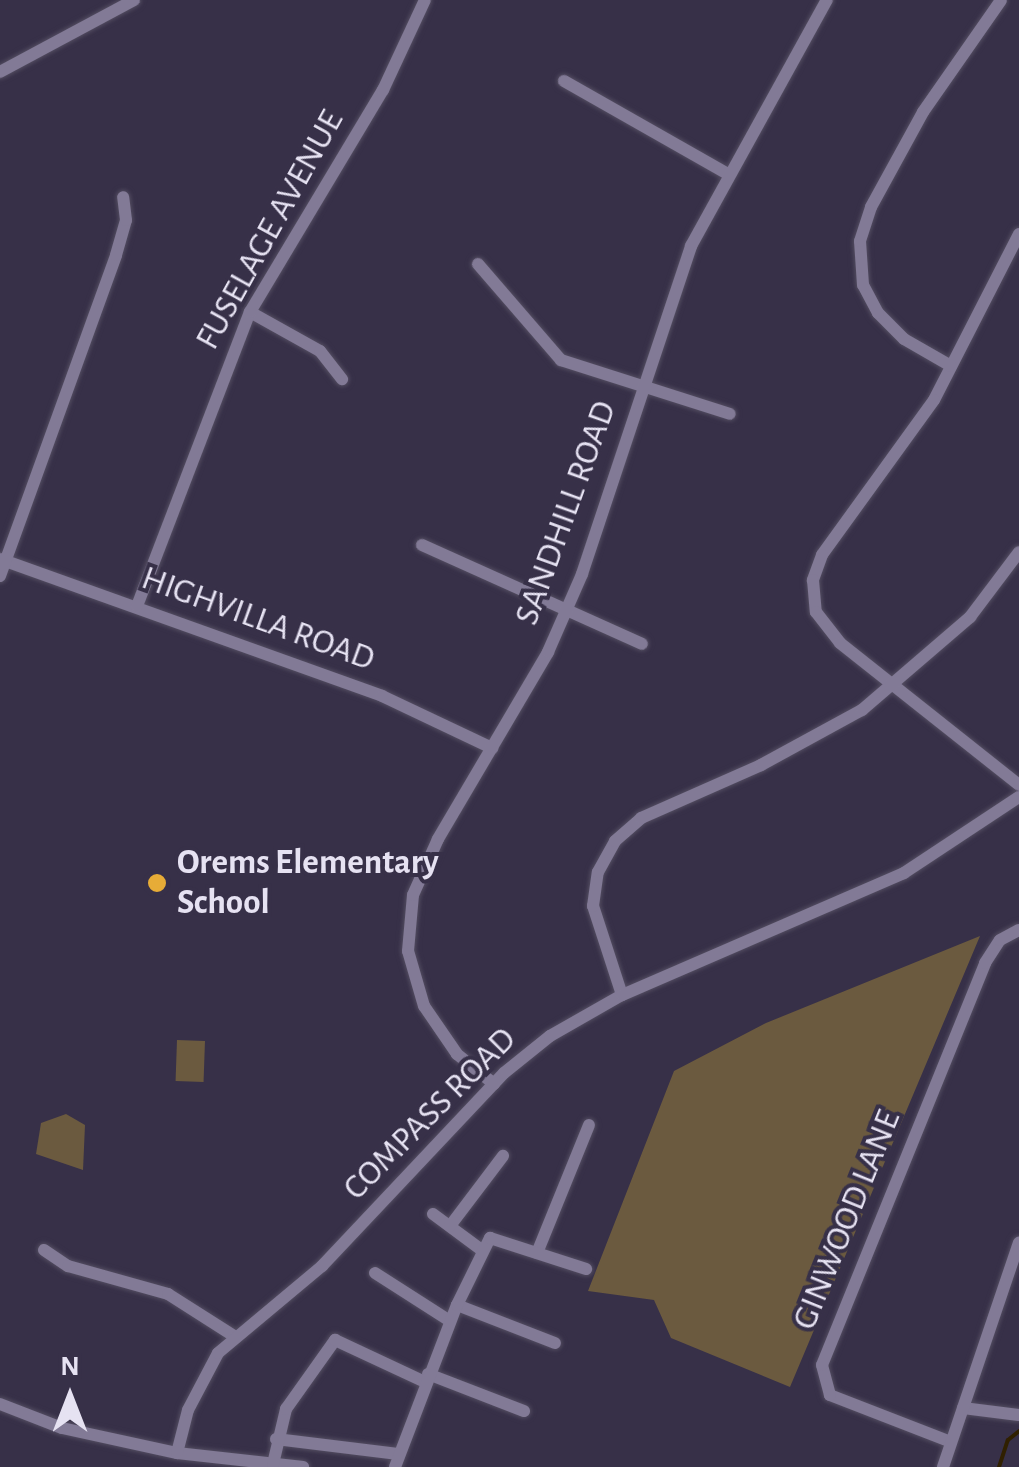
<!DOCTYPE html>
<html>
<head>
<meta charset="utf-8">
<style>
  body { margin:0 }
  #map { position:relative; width:1019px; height:1467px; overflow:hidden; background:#373048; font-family:"Alegreya Sans",sans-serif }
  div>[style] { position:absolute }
  .green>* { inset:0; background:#6b5a3f; transform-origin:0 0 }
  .stream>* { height:4px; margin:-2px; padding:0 2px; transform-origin:2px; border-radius:2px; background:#302000 }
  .roads { filter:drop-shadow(0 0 2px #534d61) drop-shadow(0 0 2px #534d61) }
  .minor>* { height:12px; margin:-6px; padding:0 6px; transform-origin:6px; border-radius:6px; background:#827a96 }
  .dots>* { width:28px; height:28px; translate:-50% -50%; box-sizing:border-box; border:5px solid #373048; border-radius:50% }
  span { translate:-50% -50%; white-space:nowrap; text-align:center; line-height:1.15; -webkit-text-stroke:8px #373048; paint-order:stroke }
  .street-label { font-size:35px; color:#e6e2f2 }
  .poi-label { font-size:35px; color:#e6e2f2; font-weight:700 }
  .left { translate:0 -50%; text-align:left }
  .north { position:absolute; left:20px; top:1347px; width:100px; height:100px; -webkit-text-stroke:8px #373048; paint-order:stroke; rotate:0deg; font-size:28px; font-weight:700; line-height:40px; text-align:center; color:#e6e2f2 }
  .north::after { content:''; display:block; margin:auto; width:35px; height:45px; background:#e6e2f2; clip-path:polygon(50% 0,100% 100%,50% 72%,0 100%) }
</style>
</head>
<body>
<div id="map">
  <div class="green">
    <i style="clip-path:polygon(980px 936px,790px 1387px,671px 1338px,654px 1300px,588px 1291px,674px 1071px,766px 1023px)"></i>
    <i style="left:177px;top:1040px;width:28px;height:41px;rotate:2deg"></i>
    <i style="clip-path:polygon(66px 1114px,85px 1125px,83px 1170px,36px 1154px,41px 1123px)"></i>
  </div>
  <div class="stream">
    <i style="left:999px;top:1467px;width:28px;rotate:-72deg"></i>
    <i style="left:1008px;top:1440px;width:14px;rotate:-39deg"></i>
  </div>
  <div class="roads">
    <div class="minor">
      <i style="left:0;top:72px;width:152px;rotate:-28.2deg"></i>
      <i style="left:564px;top:81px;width:189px;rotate:29.6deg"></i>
      <i style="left:1019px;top:234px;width:186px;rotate:117.1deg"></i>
      <i style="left:934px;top:400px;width:191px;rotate:125.9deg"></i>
      <i style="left:822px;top:555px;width:27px;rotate:110deg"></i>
      <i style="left:813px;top:580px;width:32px;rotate:85deg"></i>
      <i style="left:816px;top:612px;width:39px;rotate:52deg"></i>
      <i style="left:840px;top:643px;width:228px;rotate:38.4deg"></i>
      <i style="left:478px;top:264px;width:127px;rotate:49.2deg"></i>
      <i style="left:561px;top:360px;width:177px;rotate:17.7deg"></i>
      <i style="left:250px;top:312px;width:80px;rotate:29.1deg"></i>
      <i style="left:320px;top:351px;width:36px;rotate:52deg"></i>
      <i style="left:951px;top:366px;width:54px;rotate:-150.1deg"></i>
      <i style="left:904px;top:339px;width:37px;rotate:-135deg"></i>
      <i style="left:878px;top:313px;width:32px;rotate:-118deg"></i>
      <i style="left:863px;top:285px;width:44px;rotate:-93.9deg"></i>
      <i style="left:860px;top:241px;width:36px;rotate:-72deg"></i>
      <i style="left:871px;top:207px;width:108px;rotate:-61.3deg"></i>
      <i style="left:923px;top:112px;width:136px;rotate:-55.1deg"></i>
      <i style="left:422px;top:545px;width:241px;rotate:24.2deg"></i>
      <i style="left:0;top:559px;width:406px;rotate:19.7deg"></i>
      <i style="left:382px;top:696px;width:122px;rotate:25.3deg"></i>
      <i style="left:0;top:576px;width:341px;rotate:-70.1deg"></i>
      <i style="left:116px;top:255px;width:36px;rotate:-74deg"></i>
      <i style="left:126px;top:220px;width:23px;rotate:-97deg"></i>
      <i style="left:137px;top:606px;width:315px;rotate:-69deg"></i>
      <i style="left:250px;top:312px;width:259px;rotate:-59.1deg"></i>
      <i style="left:383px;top:90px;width:99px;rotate:-65deg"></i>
      <i style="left:622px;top:995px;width:94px;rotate:-108deg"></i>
      <i style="left:593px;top:906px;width:34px;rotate:-82deg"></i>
      <i style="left:598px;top:872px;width:35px;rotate:-61deg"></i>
      <i style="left:615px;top:841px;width:35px;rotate:-41deg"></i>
      <i style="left:641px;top:818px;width:131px;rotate:-23.8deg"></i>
      <i style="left:761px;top:765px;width:115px;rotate:-28.6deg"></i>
      <i style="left:862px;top:710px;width:143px;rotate:-40.7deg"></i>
      <i style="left:970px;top:617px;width:81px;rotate:-53deg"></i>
      <i style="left:494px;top:1084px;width:48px;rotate:-141deg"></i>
      <i style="left:457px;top:1054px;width:58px;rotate:-124.5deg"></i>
      <i style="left:424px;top:1006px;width:57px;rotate:-106.2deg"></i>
      <i style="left:408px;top:951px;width:56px;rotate:-84.9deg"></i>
      <i style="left:413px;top:895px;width:61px;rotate:-65.9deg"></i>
      <i style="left:438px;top:839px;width:217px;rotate:-59.5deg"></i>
      <i style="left:548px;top:652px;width:85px;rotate:-66.4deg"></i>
      <i style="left:582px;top:574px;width:346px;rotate:-71.6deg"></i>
      <i style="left:691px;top:246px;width:281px;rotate:-61.1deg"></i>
      <i style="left:433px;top:1214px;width:62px;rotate:36.5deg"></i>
      <i style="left:450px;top:1226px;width:88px;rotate:-52.9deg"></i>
      <i style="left:44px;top:1250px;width:29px;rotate:34deg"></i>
      <i style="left:68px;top:1266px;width:104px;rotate:15.6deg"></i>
      <i style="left:168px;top:1294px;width:78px;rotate:32.5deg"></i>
      <i style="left:537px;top:1253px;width:138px;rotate:-67.9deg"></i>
      <i style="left:375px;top:1273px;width:89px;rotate:32.6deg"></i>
      <i style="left:457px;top:1305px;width:105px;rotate:21.2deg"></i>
      <i style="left:428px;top:1374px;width:103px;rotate:21.1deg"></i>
      <i style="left:0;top:1404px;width:66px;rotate:21.2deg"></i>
      <i style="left:62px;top:1428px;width:118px;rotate:12.3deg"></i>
      <i style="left:177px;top:1453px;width:127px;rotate:6.3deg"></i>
      <i style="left:963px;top:1408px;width:56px;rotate:7.1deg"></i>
      <i style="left:276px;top:1439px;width:123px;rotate:7deg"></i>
      <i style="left:951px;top:1442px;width:130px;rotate:-158.8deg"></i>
      <i style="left:830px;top:1395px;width:31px;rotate:-105deg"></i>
      <i style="left:822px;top:1365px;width:434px;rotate:-67.9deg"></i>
      <i style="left:985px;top:963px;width:27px;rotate:-57deg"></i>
      <i style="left:1000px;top:940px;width:21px;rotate:-28deg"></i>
      <i style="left:177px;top:1453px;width:44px;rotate:-75.7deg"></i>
      <i style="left:188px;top:1410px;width:64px;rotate:-62.2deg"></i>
      <i style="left:218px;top:1353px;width:136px;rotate:-39.9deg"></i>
      <i style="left:322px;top:1266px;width:265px;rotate:-46.7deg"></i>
      <i style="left:504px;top:1073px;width:59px;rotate:-38.8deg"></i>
      <i style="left:550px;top:1036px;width:83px;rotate:-29.7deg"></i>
      <i style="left:622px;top:995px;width:307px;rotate:-23.4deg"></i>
      <i style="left:904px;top:873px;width:138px;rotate:-33.5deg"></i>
      <i style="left:273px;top:1464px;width:57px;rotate:-76.7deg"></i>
      <i style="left:286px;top:1409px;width:85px;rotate:-54.6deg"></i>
      <i style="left:335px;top:1340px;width:99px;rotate:25deg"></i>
      <i style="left:395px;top:1467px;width:173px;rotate:-69.1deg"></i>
      <i style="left:457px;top:1305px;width:75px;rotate:-63.8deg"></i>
      <i style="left:490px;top:1238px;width:101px;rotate:17.9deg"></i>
      <i style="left:943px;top:1467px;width:237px;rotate:-71.3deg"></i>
    </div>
  </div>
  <div class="dots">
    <i style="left:157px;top:883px;background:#e7ac37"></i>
  </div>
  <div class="street-label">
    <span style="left:270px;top:230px;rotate:-61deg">FUSELAGE AVENUE</span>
    <span style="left:566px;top:513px;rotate:-70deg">SANDHILL ROAD</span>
    <span style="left:258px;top:619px;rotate:20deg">HIGHVILLA ROAD</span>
    <span style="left:430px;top:1114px;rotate:-45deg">COMPASS ROAD</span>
    <span style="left:847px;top:1220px;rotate:-68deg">GINWOOD LANE</span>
  </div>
  <div class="poi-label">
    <span class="left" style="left:177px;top:883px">Orems Elementary<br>School</span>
  </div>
  <div class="north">N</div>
</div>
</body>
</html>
